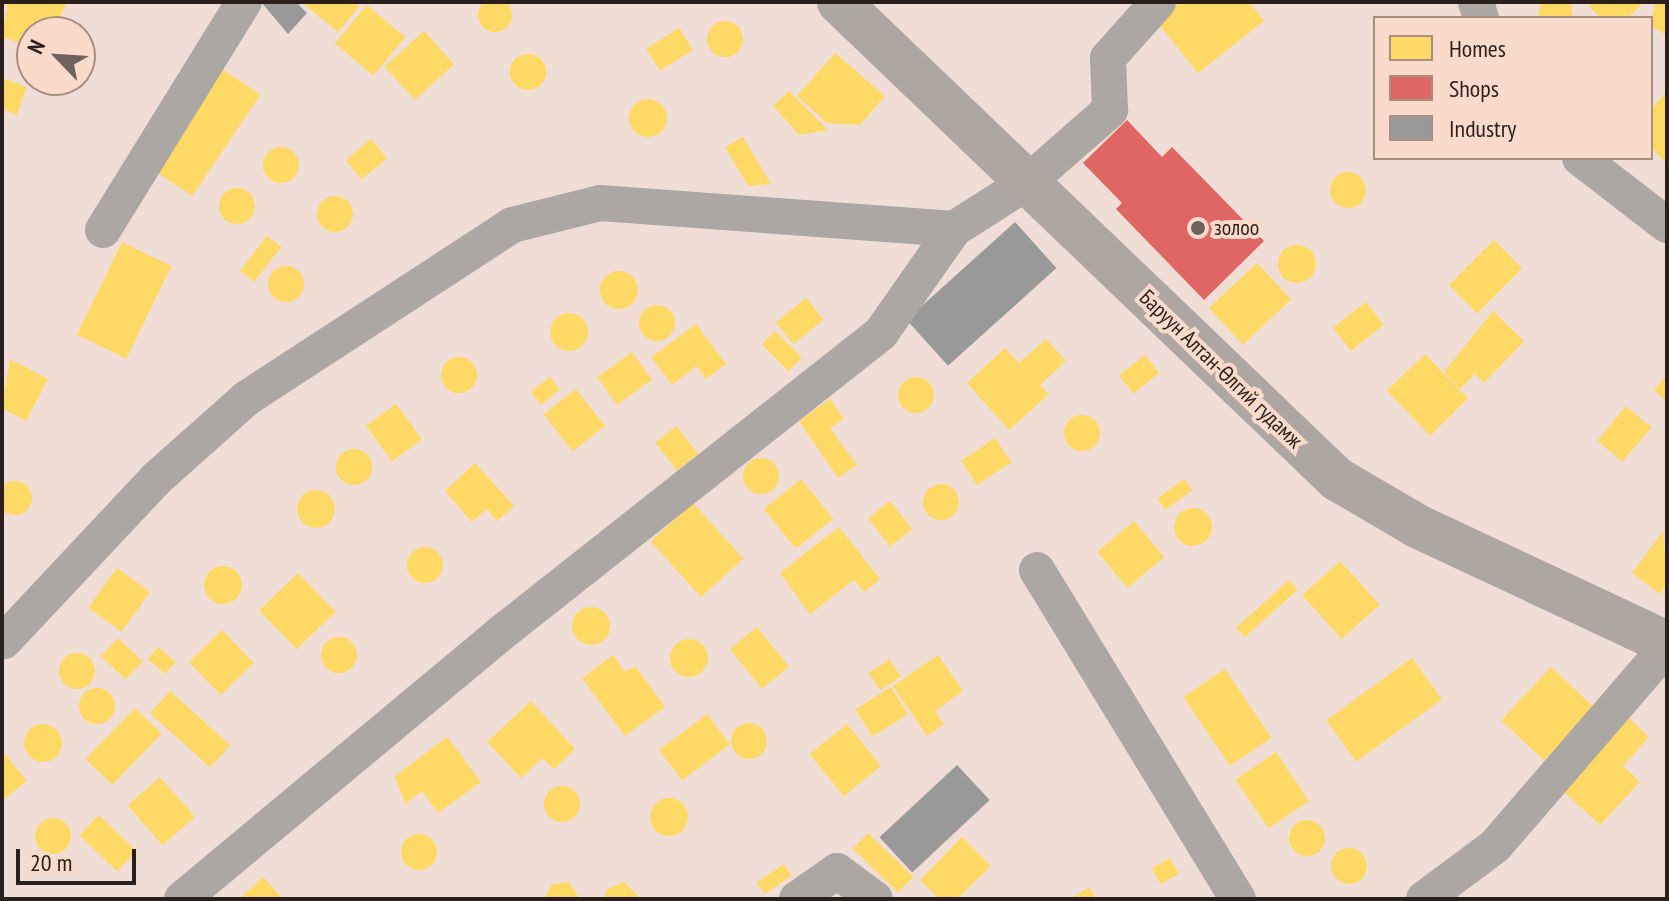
<!DOCTYPE html>
<html>
<head>
<meta charset="utf-8">
<style>
  body { margin:0 }
  #map { position:relative; width:1669px; height:901px; overflow:hidden; background:#f0ded6; font-family:"PT Sans Narrow",sans-serif }
  div>[style] { position:absolute }
  .homes>* { inset:0; background:#ffd966; transform-origin:0 0 }
  .round { border-radius:50% }
  .shops>* { inset:0; background:#e06666 }
  .industry>* { inset:0; background:#999; transform-origin:0 0 }
  .street>* { height:36px; margin:-18px; padding:0 18px; transform-origin:18px; border-radius:18px; background:#aca7a2 }
  .secondary>* { height:44px; margin:-22px; padding:0 22px; transform-origin:22px; border-radius:22px; background:#aea6a0 }
  .dots>* { width:22px; height:22px; translate:-50% -50%; box-sizing:border-box; border:4px solid #fadacb; border-radius:50% }
  span { translate:-50% -50%; white-space:nowrap; text-align:center; line-height:1.15; -webkit-text-stroke:8px #fadacb; paint-order:stroke }
  .poi-label { font-size:22px; color:#2a1f1a }
  .left { translate:0 -50%; text-align:left }
  .street-label { font-size:22px; color:#2a1f1a }
  .frame { position:absolute; inset:0; border:4px solid #2a1f1a; pointer-events:none }
  .legend { position:absolute; left:1373px; top:16px; width:280px; height:144px; box-sizing:border-box; background:#fadacb; border:2px solid #a78f84; margin:0; padding:10px 14px; list-style:none; font-size:24px; color:#2a1f1a }
  .legend li { display:flex; align-items:center; gap:16px; height:40px }
  .legend b { width:40px; border:2px solid #a78f84 }
  .north { position:absolute; left:16px; top:16px; width:80px; height:80px; box-sizing:border-box; background:#fadacb; border:2px solid #a78f84; border-radius:50%; rotate:295deg; font-size:22px; font-weight:700; line-height:32px; text-align:center; color:#2a1f1a }
  .north::after { content:''; display:block; margin:auto; width:28px; height:36px; background:#6f625c; clip-path:polygon(50% 0,100% 100%,50% 72%,0 100%) }
  .scale { position:absolute; left:16px; top:849px; width:120px; height:36px; box-sizing:border-box; border:4px solid #2a1f1a; border-top:0; padding-left:10px; font-size:24px; line-height:28px; white-space:nowrap; color:#2a1f1a; -webkit-text-stroke:6px #fadacb; paint-order:stroke }
</style>
</head>
<body>
<div id="map">
  <div class="homes">
    <i class="round" style="left:478px;top:-2px;width:34px;height:34px"></i>
    <i style="clip-path:polygon(8px 2px,67px 2px,54px 32px,32px 32px,32px 49px,2px 36px)"></i>
    <i style="clip-path:polygon(301px 2px,353px 2px,359px 7px,338px 32px)"></i>
    <i style="clip-path:polygon(1180px 2px,1249px 2px,1264px 21px,1198px 73px,1156px 21px)"></i>
    <i style="clip-path:polygon(1541px 2px,1571px 2px,1573px 18px,1538px 18px)"></i>
    <i style="clip-path:polygon(1586px 2px,1644px 2px,1628px 18px,1600px 18px)"></i>
    <i style="clip-path:polygon(1655px 2px,1667px 2px,1667px 35px,1651px 26px)"></i>
    <i style="left:367px;top:5px;width:50px;height:50px;rotate:40deg"></i>
    <i class="round" style="left:707px;top:21px;width:36px;height:36px"></i>
    <i style="left:679px;top:28px;width:26px;height:39px;rotate:58deg"></i>
    <i style="left:424px;top:31px;width:45px;height:53px;rotate:48deg"></i>
    <i style="clip-path:polygon(835px 53px,885px 96px,860px 125px,827px 123px,797px 96px)"></i>
    <i class="round" style="left:510px;top:54px;width:36px;height:36px"></i>
    <i style="left:219px;top:67px;width:50px;height:122px;rotate:34deg"></i>
    <i style="clip-path:polygon(2px 78px,27px 87px,17px 115px,2px 109px)"></i>
    <i style="clip-path:polygon(789px 91px,828px 130px,799px 135px,773px 106px)"></i>
    <i style="clip-path:polygon(1667px 92px,1667px 158px,1664px 161px,1651px 148px,1651px 108px)"></i>
    <i class="round" style="left:629px;top:99px;width:38px;height:38px"></i>
    <i style="clip-path:polygon(743px 137px,771px 184px,748px 186px,725px 147px)"></i>
    <i style="left:371px;top:139px;width:25px;height:33px;rotate:50deg"></i>
    <i class="round" style="left:263px;top:147px;width:36px;height:36px"></i>
    <i class="round" style="left:1330px;top:172px;width:36px;height:36px"></i>
    <i class="round" style="left:219px;top:188px;width:36px;height:36px"></i>
    <i class="round" style="left:317px;top:196px;width:36px;height:36px"></i>
    <i style="left:267px;top:236px;width:18px;height:44px;rotate:38deg"></i>
    <i style="left:1494px;top:240px;width:40px;height:64px;rotate:45deg"></i>
    <i style="left:122px;top:242px;width:55px;height:103px;rotate:26deg"></i>
    <i class="round" style="left:1278px;top:245px;width:38px;height:38px"></i>
    <i style="left:1257px;top:263px;width:50px;height:66px;rotate:47deg"></i>
    <i class="round" style="left:268px;top:266px;width:36px;height:36px"></i>
    <i class="round" style="left:600px;top:271px;width:38px;height:38px"></i>
    <i style="left:806px;top:298px;width:28px;height:39px;rotate:51deg"></i>
    <i style="left:1366px;top:302px;width:29px;height:42px;rotate:52deg"></i>
    <i class="round" style="left:639px;top:305px;width:36px;height:36px"></i>
    <i style="clip-path:polygon(1493px 311px,1524px 341px,1484px 383px,1475px 374px,1460px 389px,1444px 372px)"></i>
    <i class="round" style="left:550px;top:313px;width:38px;height:38px"></i>
    <i style="clip-path:polygon(696px 324px,726px 364px,706px 379px,697px 366px,672px 385px,651px 357px)"></i>
    <i style="left:775px;top:331px;width:38px;height:19px;rotate:45deg"></i>
    <i style="clip-path:polygon(1046px 339px,1066px 361px,1040px 385px,1049px 394px,1009px 430px,967px 383px,1005px 348px,1019px 363px)"></i>
    <i style="left:632px;top:352px;width:34px;height:43px;rotate:54deg"></i>
    <i style="left:1425px;top:354px;width:62px;height:53px;rotate:46deg"></i>
    <i style="left:1145px;top:355px;width:23px;height:33px;rotate:52deg"></i>
    <i class="round" style="left:441px;top:357px;width:36px;height:36px"></i>
    <i style="clip-path:polygon(10px 359px,48px 379px,26px 421px,2px 408px)"></i>
    <i style="clip-path:polygon(1667px 375px,1667px 402px,1654px 390px)"></i>
    <i class="round" style="left:898px;top:377px;width:36px;height:36px"></i>
    <i style="left:550px;top:377px;width:16px;height:24px;rotate:52deg"></i>
    <i style="left:576px;top:389px;width:47px;height:41px;rotate:52deg"></i>
    <i style="clip-path:polygon(830px 399px,844px 419px,830px 428px,857px 465px,838px 478px,799px 421px)"></i>
    <i style="left:396px;top:404px;width:44px;height:37px;rotate:54deg"></i>
    <i style="left:1626px;top:406px;width:33px;height:45px;rotate:40deg"></i>
    <i class="round" style="left:1064px;top:415px;width:36px;height:36px"></i>
    <i style="left:676px;top:426px;width:35px;height:27px;rotate:51deg"></i>
    <i style="left:995px;top:438px;width:29px;height:41px;rotate:56deg"></i>
    <i class="round" style="left:336px;top:449px;width:36px;height:36px"></i>
    <i class="round" style="left:743px;top:458px;width:36px;height:36px"></i>
    <i style="clip-path:polygon(475px 463px,514px 506px,497px 521px,487px 509px,472px 522px,445px 491px)"></i>
    <i style="left:801px;top:479px;width:51px;height:48px;rotate:51deg"></i>
    <i style="left:1184px;top:479px;width:14px;height:33px;rotate:54deg"></i>
    <i class="round" style="left:-2px;top:481px;width:34px;height:34px"></i>
    <i class="round" style="left:923px;top:484px;width:36px;height:36px"></i>
    <i class="round" style="left:297px;top:490px;width:38px;height:38px"></i>
    <i style="left:890px;top:501px;width:36px;height:28px;rotate:52deg"></i>
    <i style="left:693px;top:503px;width:75px;height:57px;rotate:48deg"></i>
    <i class="round" style="left:1174px;top:508px;width:38px;height:38px"></i>
    <i style="left:1134px;top:521px;width:47px;height:48px;rotate:50deg"></i>
    <i style="clip-path:polygon(839px 527px,880px 579px,864px 592px,854px 580px,810px 614px,780px 573px)"></i>
    <i style="clip-path:polygon(1663px 531px,1667px 584px,1660px 594px,1632px 573px)"></i>
    <i class="round" style="left:407px;top:547px;width:36px;height:36px"></i>
    <i style="left:1340px;top:561px;width:59px;height:51px;rotate:48deg"></i>
    <i class="round" style="left:204px;top:566px;width:38px;height:38px"></i>
    <i style="left:117px;top:568px;width:41px;height:49px;rotate:36deg"></i>
    <i style="left:298px;top:573px;width:54px;height:54px;rotate:46deg"></i>
    <i style="left:1289px;top:580px;width:13px;height:71px;rotate:48deg"></i>
    <i class="round" style="left:572px;top:607px;width:38px;height:38px"></i>
    <i style="left:757px;top:627px;width:51px;height:35px;rotate:51deg"></i>
    <i style="left:222px;top:630px;width:46px;height:46px;rotate:46deg"></i>
    <i class="round" style="left:321px;top:637px;width:36px;height:36px"></i>
    <i style="left:118px;top:638px;width:34px;height:25px;rotate:43deg"></i>
    <i class="round" style="left:670px;top:639px;width:38px;height:38px"></i>
    <i style="left:158px;top:647px;width:23px;height:16px;rotate:40deg"></i>
    <i class="round" style="left:59px;top:653px;width:36px;height:36px"></i>
    <i style="clip-path:polygon(613px 655px,624px 671px,636px 667px,665px 707px,625px 736px,582px 678px)"></i>
    <i style="clip-path:polygon(938px 655px,963px 691px,935px 711px,944px 724px,927px 736px,893px 686px)"></i>
    <i style="left:1412px;top:658px;width:51px;height:106px;rotate:54deg"></i>
    <i style="left:889px;top:659px;width:21px;height:25px;rotate:55deg"></i>
    <i style="left:1551px;top:667px;width:59px;height:73px;rotate:43deg"></i>
    <i style="left:1225px;top:669px;width:83px;height:50px;rotate:56deg"></i>
    <i style="left:891px;top:687px;width:32px;height:42px;rotate:58deg"></i>
    <i class="round" style="left:79px;top:688px;width:36px;height:36px"></i>
    <i style="left:170px;top:691px;width:81px;height:30px;rotate:42deg"></i>
    <i style="clip-path:polygon(531px 701px,575px 749px,554px 769px,542px 758px,521px 778px,487px 742px)"></i>
    <i style="left:135px;top:708px;width:37px;height:71px;rotate:44deg"></i>
    <i style="left:707px;top:714px;width:38px;height:60px;rotate:53deg"></i>
    <i style="clip-path:polygon(1629px 718px,1649px 737px,1623px 766px,1640px 782px,1600px 825px,1564px 792px)"></i>
    <i class="round" style="left:731px;top:723px;width:36px;height:36px"></i>
    <i style="left:847px;top:724px;width:54px;height:48px;rotate:51deg"></i>
    <i class="round" style="left:24px;top:724px;width:38px;height:38px"></i>
    <i style="clip-path:polygon(447px 737px,481px 782px,438px 813px,422px 791px,405px 804px,395px 776px)"></i>
    <i style="left:1276px;top:752px;width:59px;height:49px;rotate:56deg"></i>
    <i style="clip-path:polygon(5px 754px,27px 781px,2px 801px,2px 756px)"></i>
    <i style="left:160px;top:777px;width:53px;height:43px;rotate:49deg"></i>
    <i class="round" style="left:544px;top:786px;width:36px;height:36px"></i>
    <i class="round" style="left:650px;top:798px;width:38px;height:38px"></i>
    <i style="left:99px;top:815px;width:52px;height:28px;rotate:44deg"></i>
    <i class="round" style="left:35px;top:818px;width:36px;height:36px"></i>
    <i class="round" style="left:1289px;top:820px;width:36px;height:36px"></i>
    <i style="left:868px;top:833px;width:63px;height:22px;rotate:44deg"></i>
    <i class="round" style="left:401px;top:834px;width:36px;height:36px"></i>
    <i style="clip-path:polygon(962px 837px,991px 866px,957px 899px,939px 899px,920px 880px)"></i>
    <i class="round" style="left:1331px;top:848px;width:36px;height:36px"></i>
    <i style="left:1170px;top:858px;width:18px;height:21px;rotate:61deg"></i>
    <i style="left:784px;top:864px;width:14px;height:33px;rotate:56deg"></i>
    <i style="clip-path:polygon(263px 877px,283px 899px,239px 899px)"></i>
    <i style="clip-path:polygon(569px 882px,580px 899px,544px 899px,552px 884px)"></i>
    <i style="clip-path:polygon(624px 882px,641px 899px,604px 899px,607px 889px)"></i>
    <i style="clip-path:polygon(1089px 887px,1096px 899px,1070px 899px)"></i>
  </div>
  <div class="shops">
    <i style="clip-path:polygon(1127px 120px,1162px 157px,1172px 147px,1264px 241px,1204px 300px,1116px 209px,1122px 203px,1083px 163px)"></i>
  </div>
  <div class="industry">
    <i style="clip-path:polygon(261px 2px,296px 2px,307px 13px,288px 34px)"></i>
    <i style="left:1015px;top:222px;width:62px;height:146px;rotate:48deg"></i>
    <i style="left:957px;top:765px;width:48px;height:106px;rotate:47deg"></i>
  </div>
  <div class="street">
    <i style="left:1476px;top:2px;width:17px;rotate:73deg"></i>
    <i style="left:1580px;top:158px;width:110px;rotate:37.6deg"></i>
    <i style="left:103px;top:230px;width:268px;rotate:-58.3deg"></i>
    <i style="left:1037px;top:570px;width:386px;rotate:58.6deg"></i>
    <i style="left:4px;top:641px;width:222px;rotate:-46.8deg"></i>
    <i style="left:156px;top:479px;width:122px;rotate:-41.7deg"></i>
    <i style="left:247px;top:398px;width:316px;rotate:-33.1deg"></i>
    <i style="left:512px;top:225px;width:91px;rotate:-14deg"></i>
    <i style="left:600px;top:203px;width:355px;rotate:4.2deg"></i>
    <i style="left:954px;top:229px;width:89px;rotate:-32.6deg"></i>
    <i style="left:1029px;top:181px;width:108px;rotate:-41.2deg"></i>
    <i style="left:1110px;top:110px;width:52px;rotate:-92.2deg"></i>
    <i style="left:1108px;top:58px;width:75px;rotate:-48.2deg"></i>
    <i style="left:182px;top:899px;width:414px;rotate:-39.8deg"></i>
    <i style="left:500px;top:634px;width:486px;rotate:-38.3deg"></i>
    <i style="left:881px;top:333px;width:127px;rotate:-54.9deg"></i>
    <i style="left:797px;top:899px;width:49px;rotate:-35deg"></i>
    <i style="left:837px;top:871px;width:47px;rotate:36.4deg"></i>
    <i style="left:1424px;top:899px;width:89px;rotate:-36.7deg"></i>
    <i style="left:1495px;top:846px;width:263px;rotate:-49.2deg"></i>
  </div>
  <div class="secondary">
    <i style="left:839px;top:2px;width:690px;rotate:43.77deg"></i>
    <i style="left:1337px;top:479px;width:93px;rotate:30.4deg"></i>
    <i style="left:1417px;top:526px;width:276px;rotate:25.1deg"></i>
  </div>
  <div class="dots">
    <i style="left:1198px;top:228px;background:#6f625c"></i>
  </div>
  <div class="poi-label">
    <span class="left" style="left:1214px;top:228px">золоо</span>
  </div>
  <div class="street-label">
    <span style="left:1221px;top:369px;rotate:44deg">Баруун Алтан-Өлгий гудамж</span>
  </div>
  <div class="frame"></div>
  <ul class="legend">
  <li><b style="height:22px;background:#ffd966"></b>Homes</li>
  <li><b style="height:22px;background:#e06666"></b>Shops</li>
  <li><b style="height:22px;background:#999"></b>Industry</li>
  </ul>
  <div class="north">N</div>
  <div class="scale">20 m</div>
</div>
</body>
</html>
